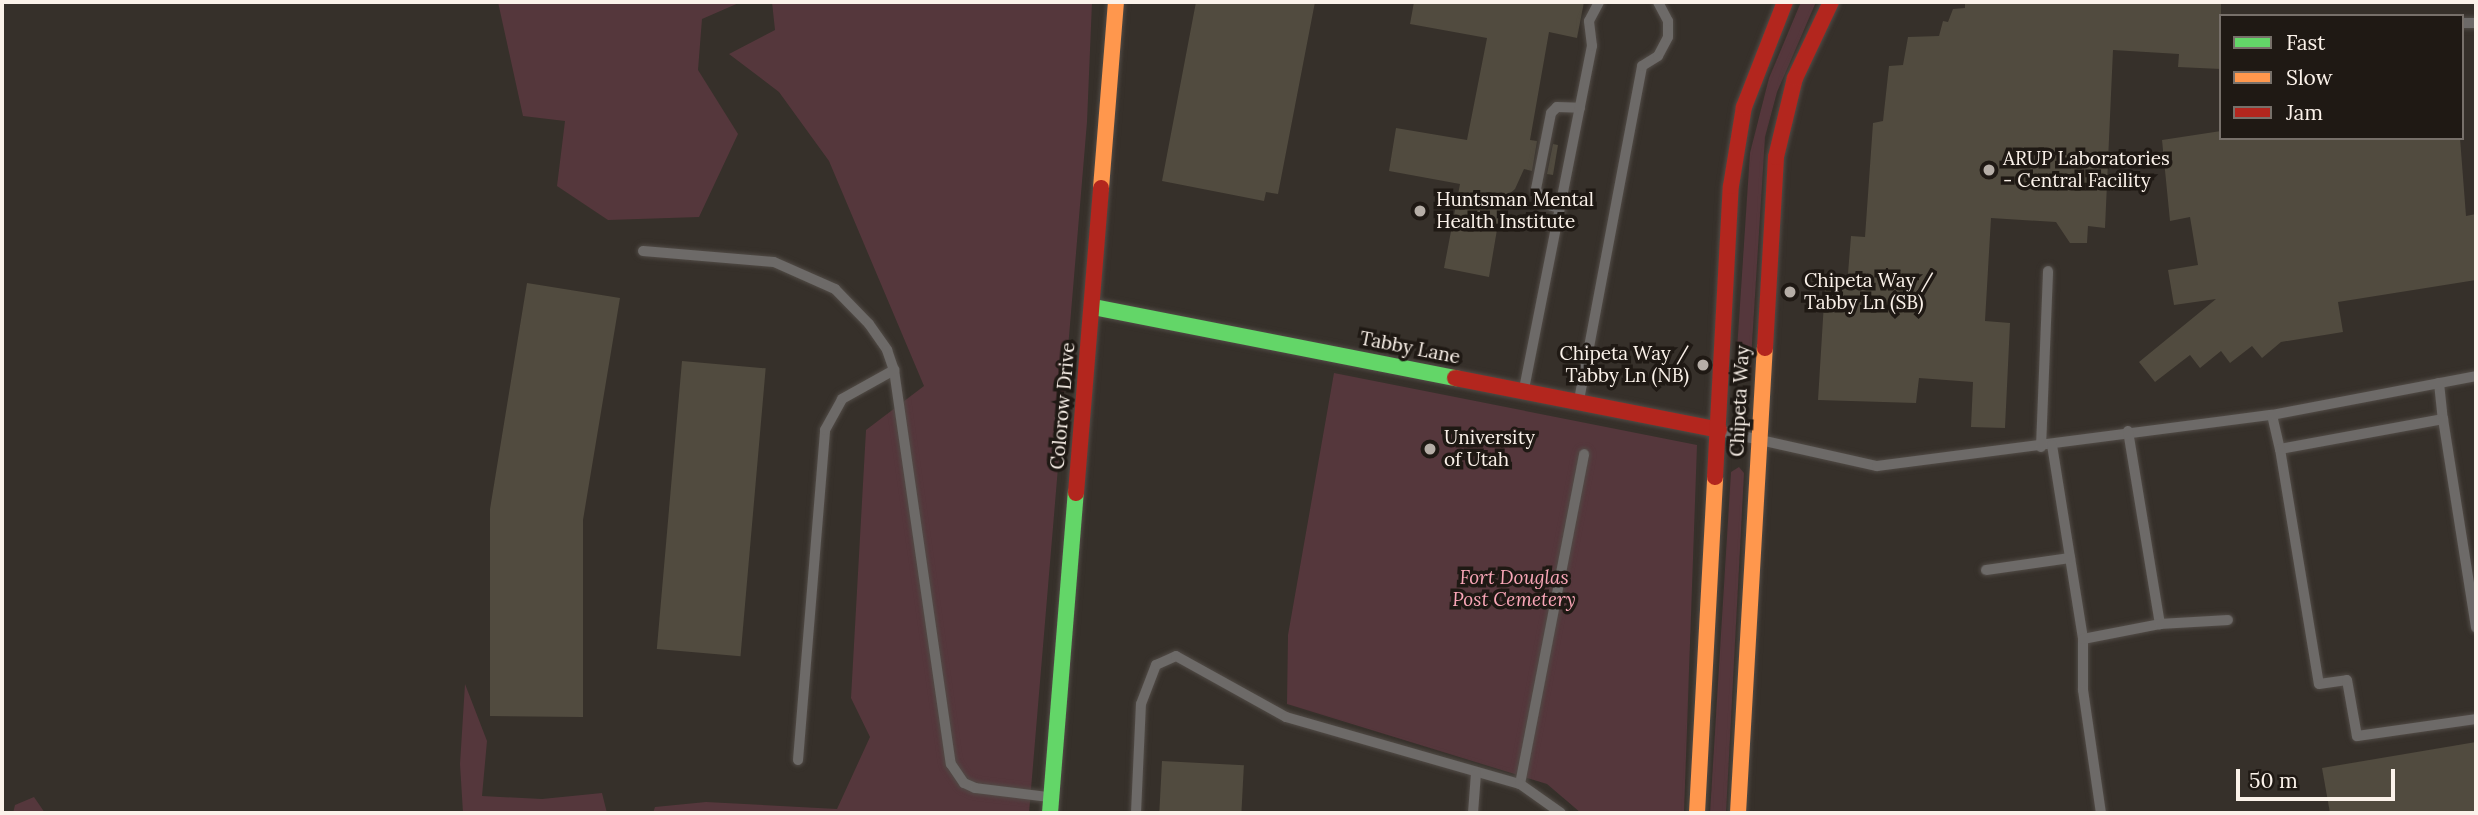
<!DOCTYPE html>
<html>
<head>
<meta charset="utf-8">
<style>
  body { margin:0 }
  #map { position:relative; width:2478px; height:815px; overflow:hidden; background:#36302a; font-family:Lora,serif }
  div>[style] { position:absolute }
  .green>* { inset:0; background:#55373c }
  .building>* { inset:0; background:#514b3f; transform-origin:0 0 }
  .roads { filter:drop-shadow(0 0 2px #514b46) drop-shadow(0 0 2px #514b46) }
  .lane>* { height:10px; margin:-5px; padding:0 5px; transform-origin:5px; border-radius:5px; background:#6d6a68 }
  .fast>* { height:16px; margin:-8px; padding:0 8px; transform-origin:8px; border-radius:8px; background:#63d668 }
  .slow>* { height:16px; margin:-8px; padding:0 8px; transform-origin:8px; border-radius:8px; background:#ff974d }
  .jam>* { height:16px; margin:-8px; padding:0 8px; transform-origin:8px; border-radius:8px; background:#b3261e }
  .dots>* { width:19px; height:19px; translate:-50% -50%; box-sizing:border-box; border:4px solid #1f1914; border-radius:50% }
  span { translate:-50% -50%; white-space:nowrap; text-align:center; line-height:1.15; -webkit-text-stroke:7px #1f1914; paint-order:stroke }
  .poi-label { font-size:19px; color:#fbf2ea }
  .left { translate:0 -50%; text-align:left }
  .right { translate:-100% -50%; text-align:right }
  .street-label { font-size:19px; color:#fbf2ea }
  .park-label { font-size:19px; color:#f9a6b7; font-style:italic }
  .frame { position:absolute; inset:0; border:4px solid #fbf2ea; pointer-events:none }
  .legend { position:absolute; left:2219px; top:14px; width:245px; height:126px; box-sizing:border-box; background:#1f1914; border:2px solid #77706a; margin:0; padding:9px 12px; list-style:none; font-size:21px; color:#fbf2ea }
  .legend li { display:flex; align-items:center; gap:14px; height:35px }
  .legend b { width:35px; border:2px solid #77706a }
  .scale { position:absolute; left:2236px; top:769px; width:159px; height:32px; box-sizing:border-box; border:4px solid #fbf2ea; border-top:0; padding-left:9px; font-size:21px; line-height:24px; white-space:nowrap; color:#fbf2ea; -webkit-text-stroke:5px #1f1914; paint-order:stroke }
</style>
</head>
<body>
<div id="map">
  <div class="green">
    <i style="clip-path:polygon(498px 2px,741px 2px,702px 19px,698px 70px,738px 134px,699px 217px,608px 220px,557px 186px,565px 121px,523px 116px)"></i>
    <i style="clip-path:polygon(772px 2px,1092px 2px,1087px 122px,1029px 813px,653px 813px,655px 807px,706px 802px,837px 809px,870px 737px,851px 698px,866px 430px,924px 386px,829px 161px,779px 92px,729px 54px,775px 30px)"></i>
    <i style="clip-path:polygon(1801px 2px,1816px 2px,1777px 92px,1765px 137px,1750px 375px,1740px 383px,1736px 365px,1750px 153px,1769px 78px)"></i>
    <i style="clip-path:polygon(1334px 373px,1697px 445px,1684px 813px,1581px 813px,1547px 784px,1287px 704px,1288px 635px)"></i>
    <i style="clip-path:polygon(1739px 467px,1744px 473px,1726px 813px,1710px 813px,1731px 472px)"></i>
    <i style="clip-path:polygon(465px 684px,487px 741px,482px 796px,542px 799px,602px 793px,607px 813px,463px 813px,460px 764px)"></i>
    <i style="clip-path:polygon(34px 797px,45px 813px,13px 813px,15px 805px)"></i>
  </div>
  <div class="building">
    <i style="clip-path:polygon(1196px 2px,1315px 2px,1278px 194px,1266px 192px,1264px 201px,1162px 181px)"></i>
    <i style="clip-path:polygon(1414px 2px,1584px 2px,1577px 38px,1549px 32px,1530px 140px,1537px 141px,1532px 171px,1524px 169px,1515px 189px,1502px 200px,1489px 277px,1444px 268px,1460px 184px,1389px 171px,1396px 128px,1467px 140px,1487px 38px,1410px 24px)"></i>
    <i style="clip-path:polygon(1965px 2px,2221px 2px,2221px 69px,2178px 67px,2179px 54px,2113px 50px,2105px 228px,2088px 226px,2087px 243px,2070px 243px,2056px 222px,1991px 218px,1985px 321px,2010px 323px,2005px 428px,1971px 427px,1973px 382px,1919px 378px,1916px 403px,1818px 400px,1825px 286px,1847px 286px,1851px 236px,1865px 237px,1873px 123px,1883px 121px,1889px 66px,1903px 65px,1908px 37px,1939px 36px,1943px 21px,1948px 22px,1953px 9px,1965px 8px)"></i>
    <i style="clip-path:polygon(2221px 131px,2221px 138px,2460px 138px,2466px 216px,2476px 214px,2476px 280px,2338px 302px,2343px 332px,2281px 342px,2262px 358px,2252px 346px,2230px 363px,2221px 351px,2200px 368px,2190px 355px,2155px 382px,2139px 362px,2216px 299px,2174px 305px,2168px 270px,2198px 265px,2190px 217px,2170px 221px,2162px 140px)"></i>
    <i style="clip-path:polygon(1553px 144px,1558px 145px,1553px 175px,1547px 174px)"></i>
    <i style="clip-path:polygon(527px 283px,620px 298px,583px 520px,583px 717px,490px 716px,490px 509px)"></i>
    <i style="left:682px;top:361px;width:84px;height:289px;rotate:5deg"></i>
    <i style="clip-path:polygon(2476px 742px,2476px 813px,2330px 813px,2322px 768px)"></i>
    <i style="left:1162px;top:761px;width:82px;height:52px;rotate:3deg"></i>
  </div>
  <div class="roads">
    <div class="lane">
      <i style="left:2462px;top:23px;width:14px"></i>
      <i style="left:1559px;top:208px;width:18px;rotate:-164deg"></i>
      <i style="left:1542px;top:203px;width:15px;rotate:-113deg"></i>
      <i style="left:1536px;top:189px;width:77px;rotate:-78.8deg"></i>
      <i style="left:1551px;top:113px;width:8px;rotate:-45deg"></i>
      <i style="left:1557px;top:107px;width:23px;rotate:2deg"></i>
      <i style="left:643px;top:251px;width:131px;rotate:4.8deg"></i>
      <i style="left:774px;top:262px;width:67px;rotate:23.9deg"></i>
      <i style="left:835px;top:289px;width:49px;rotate:45.8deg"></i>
      <i style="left:869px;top:324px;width:32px;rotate:55deg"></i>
      <i style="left:887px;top:350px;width:21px;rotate:71deg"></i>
      <i style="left:894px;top:370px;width:398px;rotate:81.8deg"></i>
      <i style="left:951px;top:764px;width:23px;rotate:56deg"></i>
      <i style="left:964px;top:783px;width:12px;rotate:24deg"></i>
      <i style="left:975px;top:788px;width:74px;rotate:7deg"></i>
      <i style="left:2439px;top:383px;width:36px;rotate:84deg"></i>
      <i style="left:1524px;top:389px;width:350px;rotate:-78.8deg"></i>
      <i style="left:1592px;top:46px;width:25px;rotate:-97deg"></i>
      <i style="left:1589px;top:21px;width:21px;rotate:-62deg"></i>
      <i style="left:1579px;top:400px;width:340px;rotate:-79.3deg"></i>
      <i style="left:1642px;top:66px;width:19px;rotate:-32deg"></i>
      <i style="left:1658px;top:56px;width:21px;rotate:-62deg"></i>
      <i style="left:1668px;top:37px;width:16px;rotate:-90deg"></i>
      <i style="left:1668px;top:21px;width:21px;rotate:-118deg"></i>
      <i style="left:2272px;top:415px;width:35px;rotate:77deg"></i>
      <i style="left:2280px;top:449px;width:166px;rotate:-10.4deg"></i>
      <i style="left:2443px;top:419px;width:211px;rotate:81deg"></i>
      <i style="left:1720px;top:431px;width:161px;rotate:12.6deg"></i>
      <i style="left:1877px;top:466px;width:398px;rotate:-7.4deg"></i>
      <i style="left:2272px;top:415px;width:208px;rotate:-10.8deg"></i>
      <i style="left:2128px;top:431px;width:196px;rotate:80.6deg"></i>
      <i style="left:2052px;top:445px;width:196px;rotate:80.9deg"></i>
      <i style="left:2083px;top:639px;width:51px;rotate:90deg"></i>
      <i style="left:2083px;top:690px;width:124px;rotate:81.7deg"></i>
      <i style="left:2041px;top:447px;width:176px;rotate:-87.7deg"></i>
      <i style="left:2280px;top:449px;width:238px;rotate:80.6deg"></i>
      <i style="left:2319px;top:684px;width:28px;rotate:-8deg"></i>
      <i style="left:2347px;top:680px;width:57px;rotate:79.9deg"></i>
      <i style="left:2357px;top:736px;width:120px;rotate:-8.1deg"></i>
      <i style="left:1986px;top:570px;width:85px;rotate:-8.1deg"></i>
      <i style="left:2083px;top:639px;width:78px;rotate:-11deg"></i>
      <i style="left:2160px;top:624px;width:68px;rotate:-3.4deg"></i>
      <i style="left:798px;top:760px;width:331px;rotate:-85.3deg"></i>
      <i style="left:825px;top:430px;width:35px;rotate:-61deg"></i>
      <i style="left:842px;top:399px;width:60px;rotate:-29.1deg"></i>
      <i style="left:1520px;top:784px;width:336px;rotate:-79deg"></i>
      <i style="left:1136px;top:813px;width:109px;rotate:-87.4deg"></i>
      <i style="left:1141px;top:704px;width:42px;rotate:-69deg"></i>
      <i style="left:1156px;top:665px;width:22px;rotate:-24deg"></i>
      <i style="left:1176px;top:656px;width:126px;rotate:29deg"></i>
      <i style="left:1286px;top:717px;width:243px;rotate:16deg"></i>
      <i style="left:1520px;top:784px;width:50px;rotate:35.3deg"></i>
      <i style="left:1473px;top:813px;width:40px;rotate:-85.7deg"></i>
    </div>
    <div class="fast">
      <i style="left:1093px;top:307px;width:369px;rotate:11.1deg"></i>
      <i style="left:1050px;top:813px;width:321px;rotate:-85.4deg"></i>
    </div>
    <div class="slow">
      <i style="left:1101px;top:188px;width:187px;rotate:-85.4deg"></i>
      <i style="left:1697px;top:813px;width:336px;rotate:-86.9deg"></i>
      <i style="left:1738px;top:813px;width:466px;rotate:-86.7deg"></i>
    </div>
    <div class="jam">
      <i style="left:1765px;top:348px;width:191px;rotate:-86.7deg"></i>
      <i style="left:1776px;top:157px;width:81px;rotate:-76.5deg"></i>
      <i style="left:1795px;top:78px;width:84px;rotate:-64.7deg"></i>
      <i style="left:1455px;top:378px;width:269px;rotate:11.1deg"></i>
      <i style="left:1715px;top:477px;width:291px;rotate:-86.9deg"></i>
      <i style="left:1731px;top:186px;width:80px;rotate:-80.7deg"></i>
      <i style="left:1744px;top:107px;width:113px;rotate:-68.7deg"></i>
      <i style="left:1076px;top:493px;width:306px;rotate:-85.3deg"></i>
    </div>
  </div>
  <div class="dots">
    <i style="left:1989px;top:170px;background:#b6aea7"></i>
    <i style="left:1420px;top:211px;background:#b6aea7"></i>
    <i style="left:1790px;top:292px;background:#b6aea7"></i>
    <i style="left:1703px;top:365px;background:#b6aea7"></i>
    <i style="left:1430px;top:449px;background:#b6aea7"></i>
  </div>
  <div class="poi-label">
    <span class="left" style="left:2003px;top:170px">ARUP Laboratories<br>- Central Facility</span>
    <span class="left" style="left:1436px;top:211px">Huntsman Mental<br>Health Institute</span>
    <span class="left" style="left:1804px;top:292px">Chipeta Way /<br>Tabby Ln (SB)</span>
    <span class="right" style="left:1689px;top:365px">Chipeta Way /<br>Tabby Ln (NB)</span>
    <span class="left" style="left:1444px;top:449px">University<br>of Utah</span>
  </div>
  <div class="street-label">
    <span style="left:1410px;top:348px;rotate:11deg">Tabby Lane</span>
    <span style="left:1740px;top:401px;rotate:-87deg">Chipeta Way</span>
    <span style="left:1063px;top:406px;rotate:-85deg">Colorow Drive</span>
  </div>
  <div class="park-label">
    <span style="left:1514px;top:589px">Fort Douglas<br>Post Cemetery</span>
  </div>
  <div class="frame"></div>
  <ul class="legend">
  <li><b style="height:9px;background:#63d668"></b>Fast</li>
  <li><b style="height:9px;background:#ff974d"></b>Slow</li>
  <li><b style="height:9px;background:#b3261e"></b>Jam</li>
  </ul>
  <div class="scale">50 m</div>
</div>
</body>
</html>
